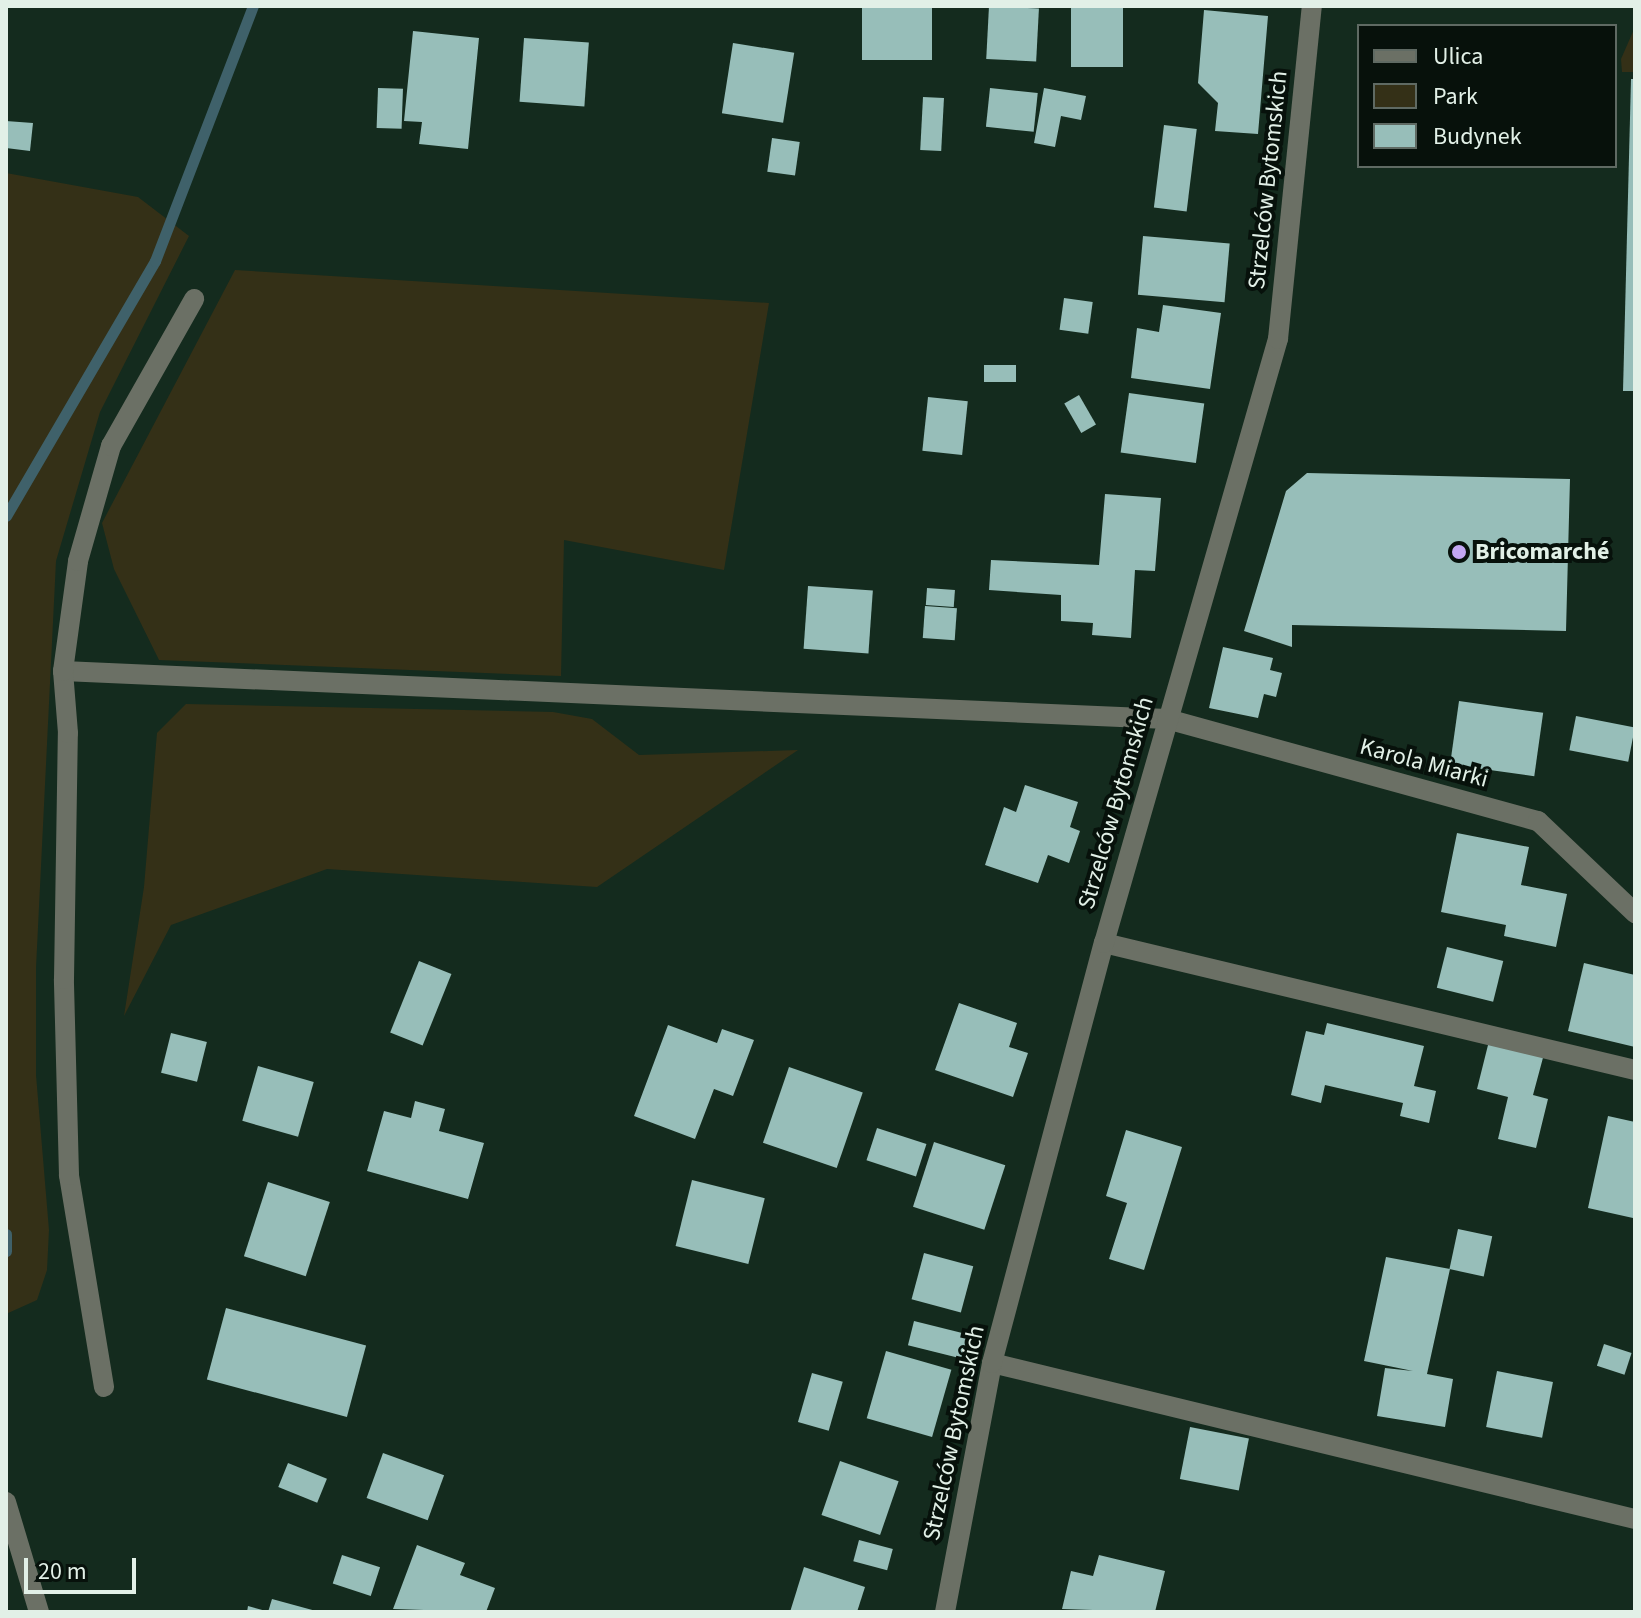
<!DOCTYPE html>
<html>
<head>
<meta charset="utf-8">
<style>
  body { margin:0 }
  #map { position:relative; width:1641px; height:1618px; overflow:hidden; background:#142b1e; font-family:"Source Sans 3",sans-serif }
  div>[style] { position:absolute }
  .green>* { inset:0; background:#343017 }
  .stream>* { height:11px; margin:-5.5px; padding:0 5.5px; transform-origin:5.5px; border-radius:5.5px; background:#3f616a }
  .building>* { inset:0; background:#97beb9; transform-origin:0 0 }
  .minor>* { height:20px; margin:-10px; padding:0 10px; transform-origin:10px; border-radius:10px; background:#6b7065 }
  .dots>* { width:22px; height:22px; translate:-50% -50%; box-sizing:border-box; border:4px solid #07110b; border-radius:50% }
  span { translate:-50% -50%; white-space:nowrap; text-align:center; line-height:1.15; -webkit-text-stroke:8px #07110b; paint-order:stroke }
  .street-label { font-size:24px; color:#e2f0e7 }
  .poi-label { font-size:24px; color:#e2f0e7; font-weight:700 }
  .left { translate:0 -50%; text-align:left }
  .frame { position:absolute; inset:0; border:8px solid #e2f0e7; pointer-events:none }
  .legend { position:absolute; left:1357px; top:24px; width:260px; height:144px; box-sizing:border-box; background:#07110b; border:2px solid #5f6a63; margin:0; padding:10px 14px; list-style:none; font-size:24px; color:#e2f0e7 }
  .legend li { display:flex; align-items:center; gap:16px; height:40px }
  .legend b { width:40px; border:2px solid #5f6a63 }
  .scale { position:absolute; left:24px; top:1558px; width:112px; height:36px; box-sizing:border-box; border:4px solid #e2f0e7; border-top:0; padding-left:10px; font-size:24px; line-height:28px; white-space:nowrap; color:#e2f0e7; -webkit-text-stroke:6px #07110b; paint-order:stroke }
</style>
</head>
<body>
<div id="map">
  <div class="green">
    <i style="clip-path:polygon(1635px 27px,1635px 72px,1622px 72px,1621px 59px)"></i>
    <i style="clip-path:polygon(6px 173px,138px 197px,189px 236px,100px 412px,56px 561px,36px 968px,36px 1075px,49px 1230px,47px 1270px,37px 1300px,6px 1314px)"></i>
    <i style="clip-path:polygon(235px 270px,769px 303px,724px 570px,564px 540px,561px 676px,159px 660px,114px 569px,102px 523px)"></i>
    <i style="clip-path:polygon(186px 704px,553px 712px,592px 719px,639px 755px,798px 750px,597px 887px,327px 869px,171px 925px,124px 1016px,144px 887px,157px 733px)"></i>
  </div>
  <div class="stream">
    <i style="left:6px;top:516px;width:295px;rotate:-59.7deg"></i>
    <i style="left:155px;top:261px;width:273px;rotate:-69deg"></i>
    <i style="left:6px;top:1234px;width:17px;rotate:90deg"></i>
  </div>
  <div class="building">
    <i style="left:862px;top:6px;width:70px;height:54px"></i>
    <i style="left:989px;top:6px;width:50px;height:53px;rotate:3deg"></i>
    <i style="left:1071px;top:6px;width:52px;height:61px"></i>
    <i style="clip-path:polygon(1204px 10px,1268px 16px,1258px 134px,1215px 131px,1218px 103px,1198px 83px)"></i>
    <i style="clip-path:polygon(413px 31px,479px 38px,468px 149px,419px 144px,422px 122px,404px 121px)"></i>
    <i style="left:524px;top:38px;width:65px;height:64px;rotate:4deg"></i>
    <i style="left:733px;top:43px;width:62px;height:71px;rotate:9deg"></i>
    <i style="clip-path:polygon(1631px 79px,1635px 79px,1635px 391px,1623px 391px)"></i>
    <i style="left:378px;top:88px;width:25px;height:40px;rotate:2deg"></i>
    <i style="left:990px;top:88px;width:48px;height:39px;rotate:6deg"></i>
    <i style="clip-path:polygon(1044px 88px,1086px 96px,1081px 120px,1061px 116px,1055px 147px,1034px 143px)"></i>
    <i style="left:923px;top:97px;width:21px;height:53px;rotate:3deg"></i>
    <i style="clip-path:polygon(6px 121px,33px 123px,30px 151px,6px 148px)"></i>
    <i style="left:1164px;top:125px;width:33px;height:83px;rotate:7deg"></i>
    <i style="left:772px;top:138px;width:28px;height:34px;rotate:8deg"></i>
    <i style="left:1143px;top:236px;width:87px;height:59px;rotate:5deg"></i>
    <i style="left:1064px;top:298px;width:29px;height:32px;rotate:8deg"></i>
    <i style="clip-path:polygon(1163px 305px,1221px 313px,1210px 389px,1131px 378px,1137px 328px,1159px 332px)"></i>
    <i style="left:984px;top:365px;width:32px;height:17px"></i>
    <i style="left:1129px;top:393px;width:76px;height:60px;rotate:8deg"></i>
    <i style="left:1079px;top:395px;width:34px;height:17px;rotate:60deg"></i>
    <i style="left:928px;top:397px;width:40px;height:54px;rotate:6deg"></i>
    <i style="clip-path:polygon(1307px 473px,1570px 479px,1566px 631px,1292px 625px,1292px 647px,1244px 631px,1286px 491px)"></i>
    <i style="clip-path:polygon(1105px 494px,1161px 498px,1155px 571px,1135px 570px,1131px 638px,1092px 635px,1093px 623px,1061px 621px,1061px 595px,989px 590px,991px 560px,1099px 565px)"></i>
    <i style="left:808px;top:586px;width:65px;height:63px;rotate:4deg"></i>
    <i style="left:927px;top:588px;width:28px;height:17px;rotate:4deg"></i>
    <i style="left:925px;top:606px;width:32px;height:32px;rotate:4deg"></i>
    <i style="clip-path:polygon(1223px 647px,1273px 658px,1270px 670px,1282px 673px,1276px 697px,1264px 694px,1258px 718px,1209px 708px)"></i>
    <i style="left:1459px;top:701px;width:85px;height:64px;rotate:8deg"></i>
    <i style="left:1576px;top:716px;width:60px;height:35px;rotate:11deg"></i>
    <i style="clip-path:polygon(1025px 785px,1078px 802px,1070px 827px,1080px 831px,1069px 863px,1048px 855px,1038px 883px,985px 865px,1004px 807px,1016px 812px)"></i>
    <i style="clip-path:polygon(1457px 833px,1529px 847px,1521px 885px,1567px 894px,1556px 947px,1504px 936px,1506px 925px,1441px 912px)"></i>
    <i style="left:1447px;top:947px;width:58px;height:42px;rotate:14deg"></i>
    <i style="left:419px;top:961px;width:35px;height:77px;rotate:22deg"></i>
    <i style="clip-path:polygon(1584px 963px,1635px 975px,1635px 1047px,1568px 1031px)"></i>
    <i style="clip-path:polygon(959px 1003px,1017px 1023px,1009px 1047px,1028px 1053px,1013px 1097px,935px 1070px)"></i>
    <i style="clip-path:polygon(1327px 1023px,1424px 1046px,1414px 1086px,1436px 1091px,1429px 1123px,1400px 1116px,1403px 1103px,1325px 1085px,1321px 1103px,1291px 1095px,1306px 1031px,1324px 1035px)"></i>
    <i style="clip-path:polygon(668px 1025px,717px 1043px,722px 1029px,754px 1040px,733px 1096px,714px 1089px,695px 1139px,634px 1116px)"></i>
    <i style="left:171px;top:1033px;width:37px;height:41px;rotate:14deg"></i>
    <i style="clip-path:polygon(1489px 1041px,1544px 1054px,1533px 1095px,1548px 1099px,1536px 1148px,1498px 1139px,1508px 1097px,1477px 1089px)"></i>
    <i style="left:258px;top:1066px;width:58px;height:57px;rotate:16deg"></i>
    <i style="left:789px;top:1067px;width:78px;height:80px;rotate:19deg"></i>
    <i style="clip-path:polygon(415px 1101px,445px 1109px,439px 1131px,484px 1143px,468px 1199px,367px 1171px,384px 1111px,411px 1118px)"></i>
    <i style="clip-path:polygon(1608px 1116px,1635px 1122px,1633px 1218px,1588px 1208px)"></i>
    <i style="left:877px;top:1128px;width:52px;height:34px;rotate:18deg"></i>
    <i style="clip-path:polygon(1126px 1130px,1182px 1147px,1144px 1270px,1109px 1259px,1127px 1203px,1106px 1196px)"></i>
    <i style="left:934px;top:1142px;width:75px;height:68px;rotate:18deg"></i>
    <i style="left:692px;top:1180px;width:75px;height:68px;rotate:14deg"></i>
    <i style="left:268px;top:1182px;width:65px;height:78px;rotate:18deg"></i>
    <i style="left:1458px;top:1229px;width:35px;height:41px;rotate:12deg"></i>
    <i style="left:924px;top:1253px;width:51px;height:48px;rotate:15deg"></i>
    <i style="clip-path:polygon(1386px 1257px,1450px 1269px,1427px 1374px,1453px 1379px,1445px 1427px,1377px 1416px,1385px 1368px,1413px 1371px,1364px 1361px)"></i>
    <i style="left:226px;top:1308px;width:145px;height:74px;rotate:15deg"></i>
    <i style="left:914px;top:1321px;width:58px;height:25px;rotate:14deg"></i>
    <i style="left:1604px;top:1344px;width:29px;height:23px;rotate:18deg"></i>
    <i style="left:886px;top:1351px;width:68px;height:70px;rotate:16deg"></i>
    <i style="left:1497px;top:1371px;width:57px;height:57px;rotate:11deg"></i>
    <i style="left:812px;top:1373px;width:32px;height:51px;rotate:16deg"></i>
    <i style="left:1190px;top:1427px;width:60px;height:53px;rotate:11deg"></i>
    <i style="left:383px;top:1453px;width:65px;height:48px;rotate:20deg"></i>
    <i style="left:840px;top:1461px;width:62px;height:57px;rotate:19deg"></i>
    <i style="left:288px;top:1463px;width:42px;height:26px;rotate:22deg"></i>
    <i style="left:859px;top:1540px;width:35px;height:22px;rotate:15deg"></i>
    <i style="clip-path:polygon(417px 1545px,465px 1563px,460px 1575px,495px 1588px,486px 1612px,393px 1609px)"></i>
    <i style="left:342px;top:1555px;width:40px;height:30px;rotate:18deg"></i>
    <i style="clip-path:polygon(1099px 1555px,1165px 1571px,1155px 1612px,1062px 1609px,1071px 1571px,1093px 1576px)"></i>
    <i style="clip-path:polygon(804px 1567px,865px 1587px,857px 1612px,790px 1612px)"></i>
    <i style="clip-path:polygon(272px 1599px,316px 1611px,316px 1612px,268px 1612px)"></i>
    <i style="clip-path:polygon(248px 1606px,266px 1611px,266px 1612px,247px 1612px)"></i>
  </div>
  <div class="minor">
    <i style="left:63px;top:671px;width:1105px;rotate:2.49deg"></i>
    <i style="left:1167px;top:719px;width:385px;rotate:15.4deg"></i>
    <i style="left:1538px;top:821px;width:134px;rotate:43.5deg"></i>
    <i style="left:1104px;top:943px;width:546px;rotate:13.45deg"></i>
    <i style="left:992px;top:1363px;width:662px;rotate:13.64deg"></i>
    <i style="left:104px;top:1387px;width:215px;rotate:-99.4deg"></i>
    <i style="left:69px;top:1175px;width:196px;rotate:-91.5deg"></i>
    <i style="left:64px;top:979px;width:246px;rotate:-89.1deg"></i>
    <i style="left:68px;top:733px;width:62px;rotate:-94.6deg"></i>
    <i style="left:63px;top:671px;width:111px;rotate:-82.2deg"></i>
    <i style="left:78px;top:561px;width:120px;rotate:-74deg"></i>
    <i style="left:111px;top:446px;width:169px;rotate:-60.5deg"></i>
    <i style="left:6px;top:1502px;width:115px;rotate:73.3deg"></i>
    <i style="left:945px;top:1612px;width:253px;rotate:-79.3deg"></i>
    <i style="left:992px;top:1363px;width:435px;rotate:-75.1deg"></i>
    <i style="left:1104px;top:943px;width:629px;rotate:-73.93deg"></i>
    <i style="left:1278px;top:339px;width:335px;rotate:-84.2deg"></i>
  </div>
  <div class="dots">
    <i style="left:1459px;top:552px;background:#c3a7f2"></i>
  </div>
  <div class="street-label">
    <span style="left:1268px;top:180px;rotate:-84deg">Strzelców Bytomskich</span>
    <span style="left:1424px;top:763px;rotate:15deg">Karola Miarki</span>
    <span style="left:1116px;top:803px;rotate:-74deg">Strzelców Bytomskich</span>
    <span style="left:954px;top:1433px;rotate:-78deg">Strzelców Bytomskich</span>
  </div>
  <div class="poi-label">
    <span class="left" style="left:1475px;top:552px">Bricomarché</span>
  </div>
  <div class="frame"></div>
  <ul class="legend">
  <li><b style="height:10px;background:#6b7065"></b>Ulica</li>
  <li><b style="height:22px;background:#343017"></b>Park</li>
  <li><b style="height:22px;background:#97beb9"></b>Budynek</li>
  </ul>
  <div class="scale">20 m</div>
</div>
</body>
</html>
